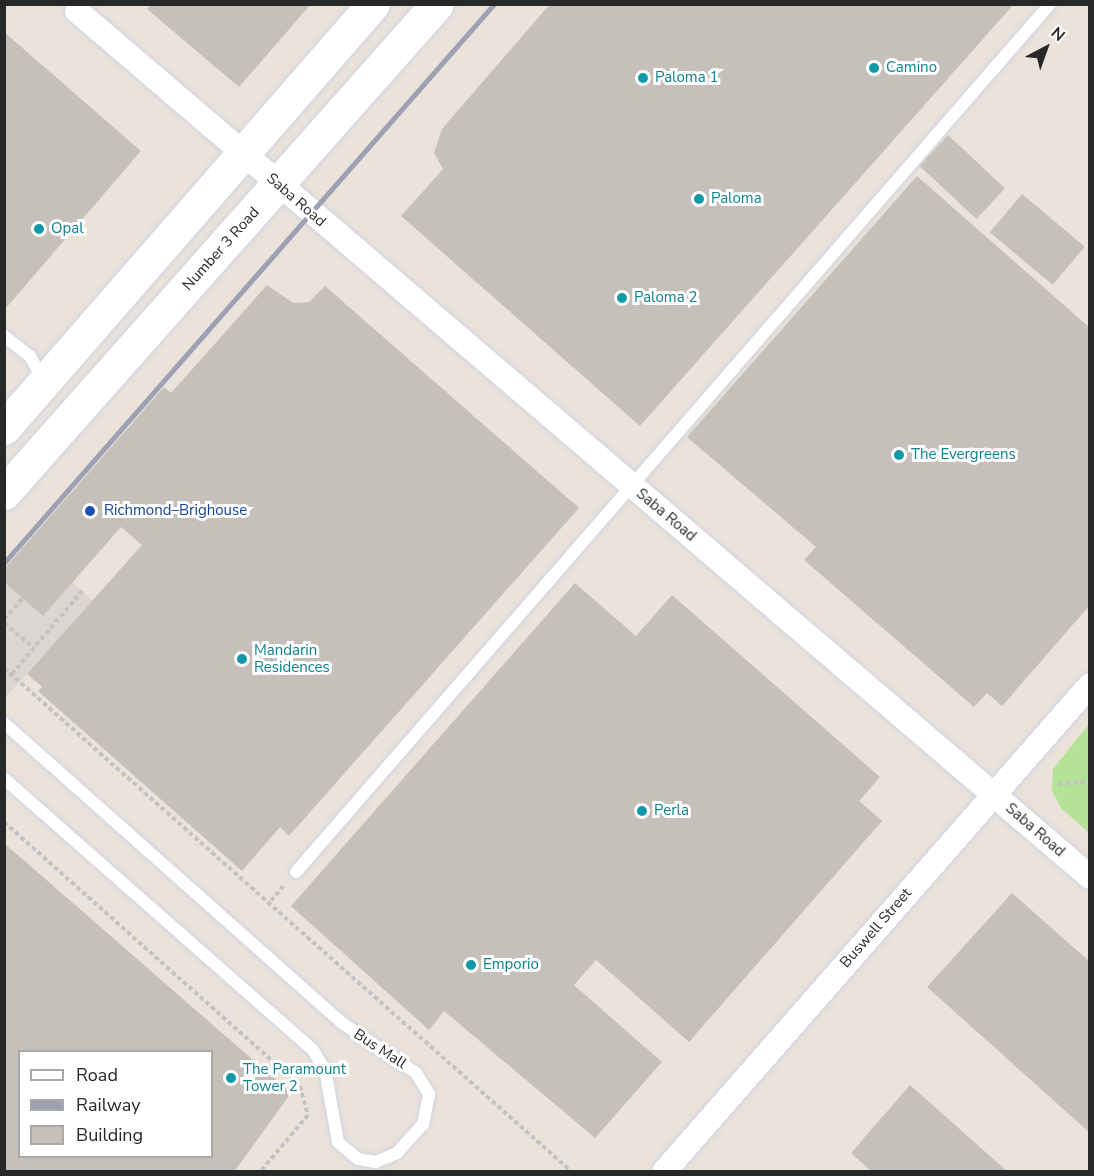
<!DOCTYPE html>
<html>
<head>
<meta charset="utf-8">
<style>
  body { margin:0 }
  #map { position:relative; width:1094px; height:1176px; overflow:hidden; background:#ebe3da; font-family:"Nunito Sans",sans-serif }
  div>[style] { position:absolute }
  .green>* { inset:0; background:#b4e296 }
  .plaza>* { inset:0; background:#dbd6d1 }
  .building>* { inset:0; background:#c6c0ba; transform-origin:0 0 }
  .path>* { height:4px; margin-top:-2px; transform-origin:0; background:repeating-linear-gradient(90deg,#c3c3c3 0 4.5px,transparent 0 7.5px) }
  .roads { filter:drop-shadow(0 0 2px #cfd4e1) drop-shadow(0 0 2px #cfd4e1) }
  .service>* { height:12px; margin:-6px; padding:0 6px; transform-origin:6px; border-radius:6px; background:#fff }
  .minor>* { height:24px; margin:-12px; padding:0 12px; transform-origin:12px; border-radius:12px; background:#fff }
  .secondary>* { height:33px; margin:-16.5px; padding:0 16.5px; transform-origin:16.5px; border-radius:16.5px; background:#fff }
  .rail>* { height:4.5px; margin:-2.25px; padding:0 2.25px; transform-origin:2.25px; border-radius:2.25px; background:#9da1b3 }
  .dots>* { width:16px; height:16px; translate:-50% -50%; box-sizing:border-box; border:3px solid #fff; border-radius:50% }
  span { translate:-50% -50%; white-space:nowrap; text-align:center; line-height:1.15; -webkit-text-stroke:6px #fff; paint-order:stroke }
  .culture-label { font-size:15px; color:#0d838f }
  .left { translate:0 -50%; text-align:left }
  .street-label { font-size:15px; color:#282828 }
  .transit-label { font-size:15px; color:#164399 }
  .frame { position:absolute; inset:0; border:6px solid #282828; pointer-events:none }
  .legend { position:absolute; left:18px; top:1050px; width:195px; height:108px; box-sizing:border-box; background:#fff; border:2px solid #a9a9a9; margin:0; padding:8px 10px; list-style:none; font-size:18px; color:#282828 }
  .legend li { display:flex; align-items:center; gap:12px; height:30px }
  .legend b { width:30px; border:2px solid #a9a9a9 }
  .north { position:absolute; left:1016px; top:18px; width:60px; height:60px; -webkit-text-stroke:4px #fff; paint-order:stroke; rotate:41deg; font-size:16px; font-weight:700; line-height:24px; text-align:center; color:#282828 }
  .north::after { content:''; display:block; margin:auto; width:21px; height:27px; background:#282828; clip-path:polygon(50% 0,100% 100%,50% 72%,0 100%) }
</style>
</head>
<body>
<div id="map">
  <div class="green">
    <i style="clip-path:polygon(1089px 724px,1089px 833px,1061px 808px,1052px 791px,1053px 769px)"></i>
  </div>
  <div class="plaza">
    <i style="clip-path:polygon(5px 582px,72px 582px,93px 601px,5px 698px)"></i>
  </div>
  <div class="building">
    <i style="clip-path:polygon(151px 4px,311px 4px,239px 87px,147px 9px)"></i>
    <i style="clip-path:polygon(550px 4px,1014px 4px,640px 426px,401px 216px,443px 169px,434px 153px,442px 129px)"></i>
    <i style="clip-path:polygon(4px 32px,141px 151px,6px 308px,4px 307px)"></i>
    <i style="left:948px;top:135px;width:78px;height:42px;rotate:43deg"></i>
    <i style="clip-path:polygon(917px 176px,1090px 328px,1090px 605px,1002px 706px,987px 693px,974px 707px,804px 560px,816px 547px,687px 437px)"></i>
    <i style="left:1022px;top:194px;width:82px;height:50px;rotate:40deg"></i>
    <i style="clip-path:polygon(267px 285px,293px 303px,309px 302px,325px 286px,579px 508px,289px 836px,280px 827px,242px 871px,38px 691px,42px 687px,27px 674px,142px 545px,121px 527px,43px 616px,4px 582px,4px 569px,164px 387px,171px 393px)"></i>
    <i style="clip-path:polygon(575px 583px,636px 636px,672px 595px,880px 777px,859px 801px,882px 821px,689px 1042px,596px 960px,574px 985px,662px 1062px,595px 1138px,444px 1011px,429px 1030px,291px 906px)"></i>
    <i style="clip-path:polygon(evenodd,4px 843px,291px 1093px,234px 1172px,4px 1172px,4px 843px,20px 1052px,212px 1052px,212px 1156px,20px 1156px,20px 1052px)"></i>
    <i style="clip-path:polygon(1012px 893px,1090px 962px,1090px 1133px,927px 987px)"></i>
    <i style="clip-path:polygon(910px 1085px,1008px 1172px,872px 1172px,851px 1153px)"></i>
  </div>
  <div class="path">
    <i style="left:4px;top:619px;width:28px;rotate:-48deg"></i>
    <i style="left:4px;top:623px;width:39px;rotate:40deg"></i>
    <i style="left:4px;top:668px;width:759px;rotate:41.58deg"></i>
    <i style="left:12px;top:674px;width:109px;rotate:-49.9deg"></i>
    <i style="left:1058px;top:784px;width:32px;rotate:-4deg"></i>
    <i style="left:4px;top:822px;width:397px;rotate:41.7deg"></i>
    <i style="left:300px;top:1086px;width:30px;rotate:75deg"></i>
    <i style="left:308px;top:1115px;width:75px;rotate:130.1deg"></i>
    <i style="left:271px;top:901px;width:19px;rotate:-51deg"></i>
  </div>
  <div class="roads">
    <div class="service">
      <i style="left:4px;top:336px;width:33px;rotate:38deg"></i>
      <i style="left:30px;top:356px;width:26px;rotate:62deg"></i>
      <i style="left:4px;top:723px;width:452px;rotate:41.6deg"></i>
      <i style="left:342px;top:1023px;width:89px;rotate:34deg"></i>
      <i style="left:416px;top:1073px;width:25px;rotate:58deg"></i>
      <i style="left:429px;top:1094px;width:31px;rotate:101deg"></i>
      <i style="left:423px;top:1124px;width:39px;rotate:132deg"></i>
      <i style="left:397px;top:1153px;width:23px;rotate:157deg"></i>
      <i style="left:376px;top:1162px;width:18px;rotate:-171deg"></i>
      <i style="left:358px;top:1159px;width:26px;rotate:-140deg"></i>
      <i style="left:338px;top:1142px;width:73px;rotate:-100.2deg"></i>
      <i style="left:325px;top:1070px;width:23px;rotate:-121deg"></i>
      <i style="left:313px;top:1050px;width:411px;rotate:-138.7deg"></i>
      <i style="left:296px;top:872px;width:1150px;rotate:-49.02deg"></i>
    </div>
    <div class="minor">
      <i style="left:77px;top:11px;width:1333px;rotate:40.53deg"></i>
      <i style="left:664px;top:1172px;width:647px;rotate:-48.82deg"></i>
    </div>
    <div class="secondary">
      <i style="left:4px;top:428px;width:562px;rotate:-48.97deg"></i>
      <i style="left:4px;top:493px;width:653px;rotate:-48.48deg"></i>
    </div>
  </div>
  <div class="rail">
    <i style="left:4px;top:563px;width:743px;rotate:-48.76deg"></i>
  </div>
  <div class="dots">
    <i style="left:874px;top:68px;background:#0f9aa8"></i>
    <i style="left:643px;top:78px;background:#0f9aa8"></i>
    <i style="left:699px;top:199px;background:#0f9aa8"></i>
    <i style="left:39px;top:229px;background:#0f9aa8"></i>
    <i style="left:622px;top:298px;background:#0f9aa8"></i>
    <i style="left:899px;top:455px;background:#0f9aa8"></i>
    <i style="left:90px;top:511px;background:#1a4fb4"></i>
    <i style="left:242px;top:659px;background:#0f9aa8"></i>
    <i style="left:642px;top:811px;background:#0f9aa8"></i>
    <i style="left:471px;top:965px;background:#0f9aa8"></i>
    <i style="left:231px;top:1078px;background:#0f9aa8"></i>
  </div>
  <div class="culture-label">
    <span class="left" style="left:886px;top:68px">Camino</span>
    <span class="left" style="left:655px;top:78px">Paloma 1</span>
    <span class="left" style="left:711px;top:199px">Paloma</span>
    <span class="left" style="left:51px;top:229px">Opal</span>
    <span class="left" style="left:634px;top:298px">Paloma 2</span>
    <span class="left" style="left:911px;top:455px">The Evergreens</span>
    <span class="left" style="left:254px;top:659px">Mandarin<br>Residences</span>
    <span class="left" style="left:654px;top:811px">Perla</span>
    <span class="left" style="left:483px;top:965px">Emporio</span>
    <span class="left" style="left:243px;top:1078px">The Paramount<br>Tower 2</span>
  </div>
  <div class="street-label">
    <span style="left:296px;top:200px;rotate:41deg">Saba Road</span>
    <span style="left:221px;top:249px;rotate:-48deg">Number 3 Road</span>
    <span style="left:666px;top:515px;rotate:40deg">Saba Road</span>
    <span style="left:1035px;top:830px;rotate:41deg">Saba Road</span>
    <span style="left:876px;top:928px;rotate:-49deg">Buswell Street</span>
    <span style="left:380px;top:1049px;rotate:33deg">Bus Mall</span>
  </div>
  <div class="transit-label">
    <span class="left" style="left:104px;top:511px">Richmond–Brighouse</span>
  </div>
  <div class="frame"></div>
  <ul class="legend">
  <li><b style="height:8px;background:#fff"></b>Road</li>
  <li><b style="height:8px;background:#9da1b3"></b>Railway</li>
  <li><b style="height:16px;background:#c6c0ba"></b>Building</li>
  </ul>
  <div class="north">N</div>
</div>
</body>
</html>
